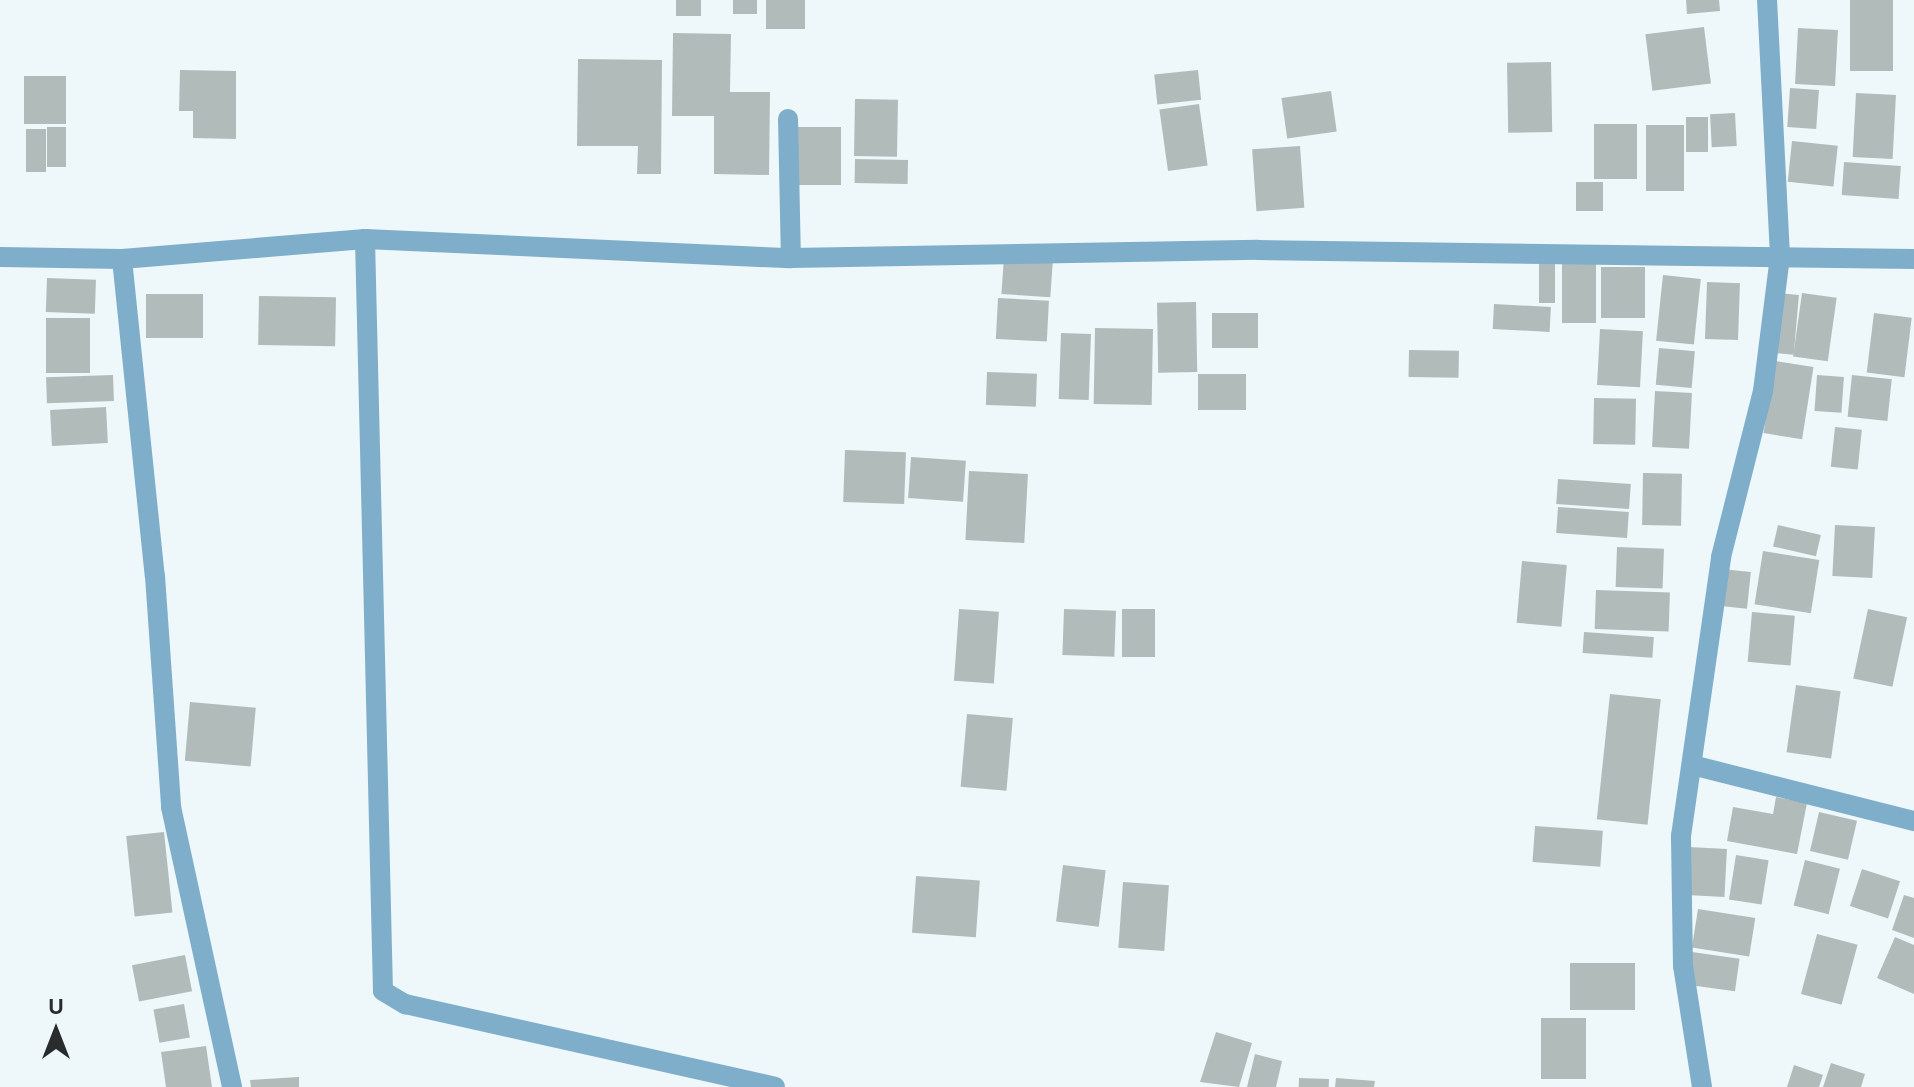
<!DOCTYPE html>
<html>
<head>
<meta charset="utf-8">
<style>
  body { margin:0 }
  #map { position:relative; width:1914px; height:1087px; overflow:hidden; background:#eef8fb; font-family:Figtree,sans-serif }
  div>[style] { position:absolute }
  .building>* { inset:0; background:#b0bbba; transform-origin:0 0 }
  .minor>* { height:20px; margin:-10px; padding:0 10px; transform-origin:10px; border-radius:10px; background:#7faeca }
  span { translate:-50% -50%; white-space:nowrap; text-align:center; line-height:1.15; -webkit-text-stroke:6px #eef8fb; paint-order:stroke }
  .north { position:absolute; left:16px; top:991px; width:80px; height:80px; -webkit-text-stroke:6px #eef8fb; paint-order:stroke; rotate:0deg; font-size:22px; font-weight:700; line-height:32px; text-align:center; color:#282c2d }
  .north::after { content:''; display:block; margin:auto; width:28px; height:36px; background:#282c2d; clip-path:polygon(50% 0,100% 100%,50% 72%,0 100%) }
</style>
</head>
<body>
<div id="map">
  <div class="building">
    <i style="left:676px;top:0;width:25px;height:16px"></i>
    <i style="left:733px;top:0;width:24px;height:14px"></i>
    <i style="left:766px;top:0;width:39px;height:29px"></i>
    <i style="clip-path:polygon(1686px 0,1719px 0,1720px 11px,1687px 14px)"></i>
    <i style="left:1850px;top:0;width:43px;height:71px"></i>
    <i style="left:1704px;top:27px;width:57px;height:59px;rotate:83deg"></i>
    <i style="left:1798px;top:28px;width:40px;height:56px;rotate:3deg"></i>
    <i style="clip-path:polygon(673px 33px,731px 34px,730px 92px,770px 92px,769px 175px,714px 174px,714px 116px,672px 116px)"></i>
    <i style="clip-path:polygon(578px 59px,662px 60px,661px 174px,637px 174px,638px 146px,577px 146px)"></i>
    <i style="left:1551px;top:62px;width:70px;height:44px;rotate:89deg"></i>
    <i style="clip-path:polygon(180px 70px,236px 71px,236px 139px,193px 138px,193px 111px,179px 111px)"></i>
    <i style="left:1198px;top:70px;width:30px;height:44px;rotate:84deg"></i>
    <i style="left:24px;top:76px;width:42px;height:48px"></i>
    <i style="left:1790px;top:88px;width:29px;height:39px;rotate:4deg"></i>
    <i style="left:1331px;top:91px;width:41px;height:50px;rotate:82deg"></i>
    <i style="left:1856px;top:93px;width:40px;height:64px;rotate:3deg"></i>
    <i style="left:855px;top:99px;width:43px;height:57px;rotate:1deg"></i>
    <i style="left:1199px;top:104px;width:62px;height:40px;rotate:82deg"></i>
    <i style="left:1735px;top:113px;width:33px;height:25px;rotate:87deg"></i>
    <i style="left:1686px;top:117px;width:22px;height:35px"></i>
    <i style="left:1594px;top:124px;width:43px;height:55px"></i>
    <i style="left:1646px;top:125px;width:38px;height:66px"></i>
    <i style="left:47px;top:127px;width:19px;height:40px"></i>
    <i style="left:792px;top:127px;width:49px;height:58px"></i>
    <i style="left:26px;top:129px;width:20px;height:43px"></i>
    <i style="left:1792px;top:141px;width:46px;height:41px;rotate:6deg"></i>
    <i style="left:1300px;top:146px;width:62px;height:48px;rotate:86deg"></i>
    <i style="left:855px;top:159px;width:53px;height:24px;rotate:1deg"></i>
    <i style="left:1844px;top:162px;width:57px;height:33px;rotate:4deg"></i>
    <i style="left:1576px;top:182px;width:27px;height:29px"></i>
    <i style="left:1004px;top:257px;width:49px;height:37px;rotate:4deg"></i>
    <i style="left:1539px;top:263px;width:16px;height:40px"></i>
    <i style="left:1562px;top:264px;width:34px;height:59px"></i>
    <i style="left:1601px;top:267px;width:44px;height:51px"></i>
    <i style="left:1663px;top:275px;width:38px;height:66px;rotate:6deg"></i>
    <i style="left:47px;top:278px;width:49px;height:34px;rotate:2deg"></i>
    <i style="left:1707px;top:282px;width:33px;height:57px;rotate:2deg"></i>
    <i style="left:1777px;top:293px;width:22px;height:60px;rotate:5deg"></i>
    <i style="left:1802px;top:293px;width:35px;height:64px;rotate:8deg"></i>
    <i style="left:146px;top:294px;width:57px;height:44px"></i>
    <i style="left:259px;top:296px;width:77px;height:49px;rotate:1deg"></i>
    <i style="left:998px;top:298px;width:51px;height:41px;rotate:3deg"></i>
    <i style="left:1196px;top:302px;width:70px;height:39px;rotate:89deg"></i>
    <i style="left:1494px;top:304px;width:57px;height:25px;rotate:3deg"></i>
    <i style="left:1212px;top:313px;width:46px;height:35px"></i>
    <i style="left:1874px;top:313px;width:38px;height:60px;rotate:7deg"></i>
    <i style="left:90px;top:318px;width:55px;height:44px;rotate:90deg"></i>
    <i style="left:1095px;top:328px;width:58px;height:76px;rotate:1deg"></i>
    <i style="left:1600px;top:329px;width:43px;height:56px;rotate:3deg"></i>
    <i style="left:1061px;top:333px;width:30px;height:66px;rotate:2deg"></i>
    <i style="left:1659px;top:348px;width:36px;height:37px;rotate:5deg"></i>
    <i style="left:1409px;top:350px;width:50px;height:27px;rotate:1deg"></i>
    <i style="left:1775px;top:361px;width:39px;height:73px;rotate:9deg"></i>
    <i style="left:987px;top:372px;width:50px;height:33px;rotate:2deg"></i>
    <i style="left:1198px;top:374px;width:48px;height:36px"></i>
    <i style="left:113px;top:375px;width:26px;height:67px;rotate:88deg"></i>
    <i style="left:1817px;top:375px;width:27px;height:36px;rotate:4deg"></i>
    <i style="left:1852px;top:375px;width:40px;height:42px;rotate:6deg"></i>
    <i style="left:1655px;top:391px;width:37px;height:56px;rotate:3deg"></i>
    <i style="left:1594px;top:398px;width:42px;height:46px;rotate:1deg"></i>
    <i style="left:106px;top:407px;width:36px;height:56px;rotate:87deg"></i>
    <i style="left:1835px;top:427px;width:27px;height:40px;rotate:6deg"></i>
    <i style="left:845px;top:450px;width:61px;height:52px;rotate:2deg"></i>
    <i style="left:911px;top:457px;width:55px;height:41px;rotate:4deg"></i>
    <i style="left:969px;top:471px;width:59px;height:69px;rotate:3deg"></i>
    <i style="left:1643px;top:473px;width:39px;height:52px;rotate:1deg"></i>
    <i style="left:1558px;top:479px;width:73px;height:25px;rotate:4deg"></i>
    <i style="left:1558px;top:507px;width:71px;height:26px;rotate:4deg"></i>
    <i style="left:1778px;top:525px;width:44px;height:22px;rotate:13deg"></i>
    <i style="left:1835px;top:525px;width:40px;height:51px;rotate:3deg"></i>
    <i style="left:1617px;top:547px;width:47px;height:40px;rotate:2deg"></i>
    <i style="left:1763px;top:551px;width:57px;height:54px;rotate:9deg"></i>
    <i style="left:1522px;top:561px;width:45px;height:62px;rotate:5deg"></i>
    <i style="left:1722px;top:569px;width:29px;height:37px;rotate:6deg"></i>
    <i style="left:1596px;top:590px;width:74px;height:39px;rotate:2deg"></i>
    <i style="left:959px;top:609px;width:40px;height:72px;rotate:4deg"></i>
    <i style="left:1064px;top:609px;width:52px;height:46px;rotate:2deg"></i>
    <i style="left:1122px;top:609px;width:33px;height:48px"></i>
    <i style="left:1868px;top:609px;width:40px;height:71px;rotate:12deg"></i>
    <i style="left:1752px;top:612px;width:43px;height:50px;rotate:5deg"></i>
    <i style="left:1584px;top:632px;width:70px;height:21px;rotate:4deg"></i>
    <i style="left:1796px;top:685px;width:45px;height:68px;rotate:8deg"></i>
    <i style="left:1610px;top:694px;width:51px;height:126px;rotate:6deg"></i>
    <i style="left:190px;top:702px;width:66px;height:59px;rotate:5deg"></i>
    <i style="left:967px;top:714px;width:46px;height:73px;rotate:5deg"></i>
    <i style="clip-path:polygon(1776px 797px,1807px 803px,1797px 854px,1727px 841px,1733px 807px,1773px 814px)"></i>
    <i style="left:1819px;top:812px;width:39px;height:40px;rotate:13deg"></i>
    <i style="left:1535px;top:826px;width:68px;height:36px;rotate:4deg"></i>
    <i style="left:164px;top:832px;width:81px;height:38px;rotate:84deg"></i>
    <i style="left:1689px;top:847px;width:38px;height:48px;rotate:3deg"></i>
    <i style="left:1736px;top:855px;width:33px;height:45px;rotate:9deg"></i>
    <i style="left:1805px;top:860px;width:36px;height:47px;rotate:14deg"></i>
    <i style="left:1063px;top:865px;width:43px;height:57px;rotate:7deg"></i>
    <i style="left:1862px;top:869px;width:40px;height:39px;rotate:18deg"></i>
    <i style="left:916px;top:876px;width:64px;height:57px;rotate:4deg"></i>
    <i style="left:1123px;top:882px;width:46px;height:66px;rotate:4deg"></i>
    <i style="clip-path:polygon(1904px 895px,1914px 898px,1914px 938px,1892px 930px)"></i>
    <i style="left:1698px;top:909px;width:58px;height:39px;rotate:9deg"></i>
    <i style="left:1817px;top:934px;width:42px;height:62px;rotate:15deg"></i>
    <i style="clip-path:polygon(1895px 937px,1914px 945px,1914px 994px,1877px 978px)"></i>
    <i style="left:1692px;top:952px;width:48px;height:33px;rotate:8deg"></i>
    <i style="left:185px;top:955px;width:37px;height:54px;rotate:79deg"></i>
    <i style="left:1635px;top:963px;width:47px;height:65px;rotate:90deg"></i>
    <i style="left:184px;top:1004px;width:34px;height:31px;rotate:80deg"></i>
    <i style="left:1541px;top:1018px;width:45px;height:61px"></i>
    <i style="clip-path:polygon(1216px 1032px,1252px 1043px,1239px 1087px,1200px 1082px)"></i>
    <i style="clip-path:polygon(206px 1046px,212px 1087px,166px 1087px,161px 1052px)"></i>
    <i style="clip-path:polygon(1255px 1054px,1282px 1061px,1276px 1087px,1247px 1087px)"></i>
    <i style="clip-path:polygon(1831px 1063px,1865px 1074px,1861px 1087px,1823px 1087px)"></i>
    <i style="clip-path:polygon(1794px 1065px,1823px 1075px,1819px 1087px,1787px 1087px)"></i>
    <i style="clip-path:polygon(299px 1077px,299px 1087px,251px 1087px,250px 1080px)"></i>
    <i style="left:1299px;top:1078px;width:30px;height:9px;rotate:2deg"></i>
    <i style="clip-path:polygon(1336px 1078px,1375px 1081px,1374px 1087px,1335px 1087px)"></i>
  </div>
  <div class="minor">
    <i style="left:788px;top:119px;width:139px;rotate:88.8deg"></i>
    <i style="left:365px;top:239px;width:752px;rotate:88.63deg"></i>
    <i style="left:383px;top:991px;width:26px;rotate:31deg"></i>
    <i style="left:405px;top:1004px;width:379px;rotate:12.6deg"></i>
    <i style="left:0;top:257px;width:122px;rotate:0.9deg"></i>
    <i style="left:122px;top:259px;width:244px;rotate:-4.7deg"></i>
    <i style="left:365px;top:239px;width:426px;rotate:2.6deg"></i>
    <i style="left:791px;top:258px;width:467px;rotate:-1deg"></i>
    <i style="left:1258px;top:250px;width:656px;rotate:0.79deg"></i>
    <i style="left:122px;top:259px;width:319px;rotate:84.1deg"></i>
    <i style="left:155px;top:576px;width:232px;rotate:86deg"></i>
    <i style="left:171px;top:807px;width:287px;rotate:77.7deg"></i>
    <i style="left:1692px;top:765px;width:229px;rotate:14.2deg"></i>
    <i style="left:1702px;top:1087px;width:122px;rotate:-98.9deg"></i>
    <i style="left:1683px;top:966px;width:130px;rotate:-90.9deg"></i>
    <i style="left:1681px;top:836px;width:282px;rotate:-81.8deg"></i>
    <i style="left:1721px;top:557px;width:171px;rotate:-75.8deg"></i>
    <i style="left:1763px;top:391px;width:136px;rotate:-82.8deg"></i>
    <i style="left:1780px;top:256px;width:256px;rotate:-92.9deg"></i>
  </div>
  <div class="north">U</div>
</div>
</body>
</html>
